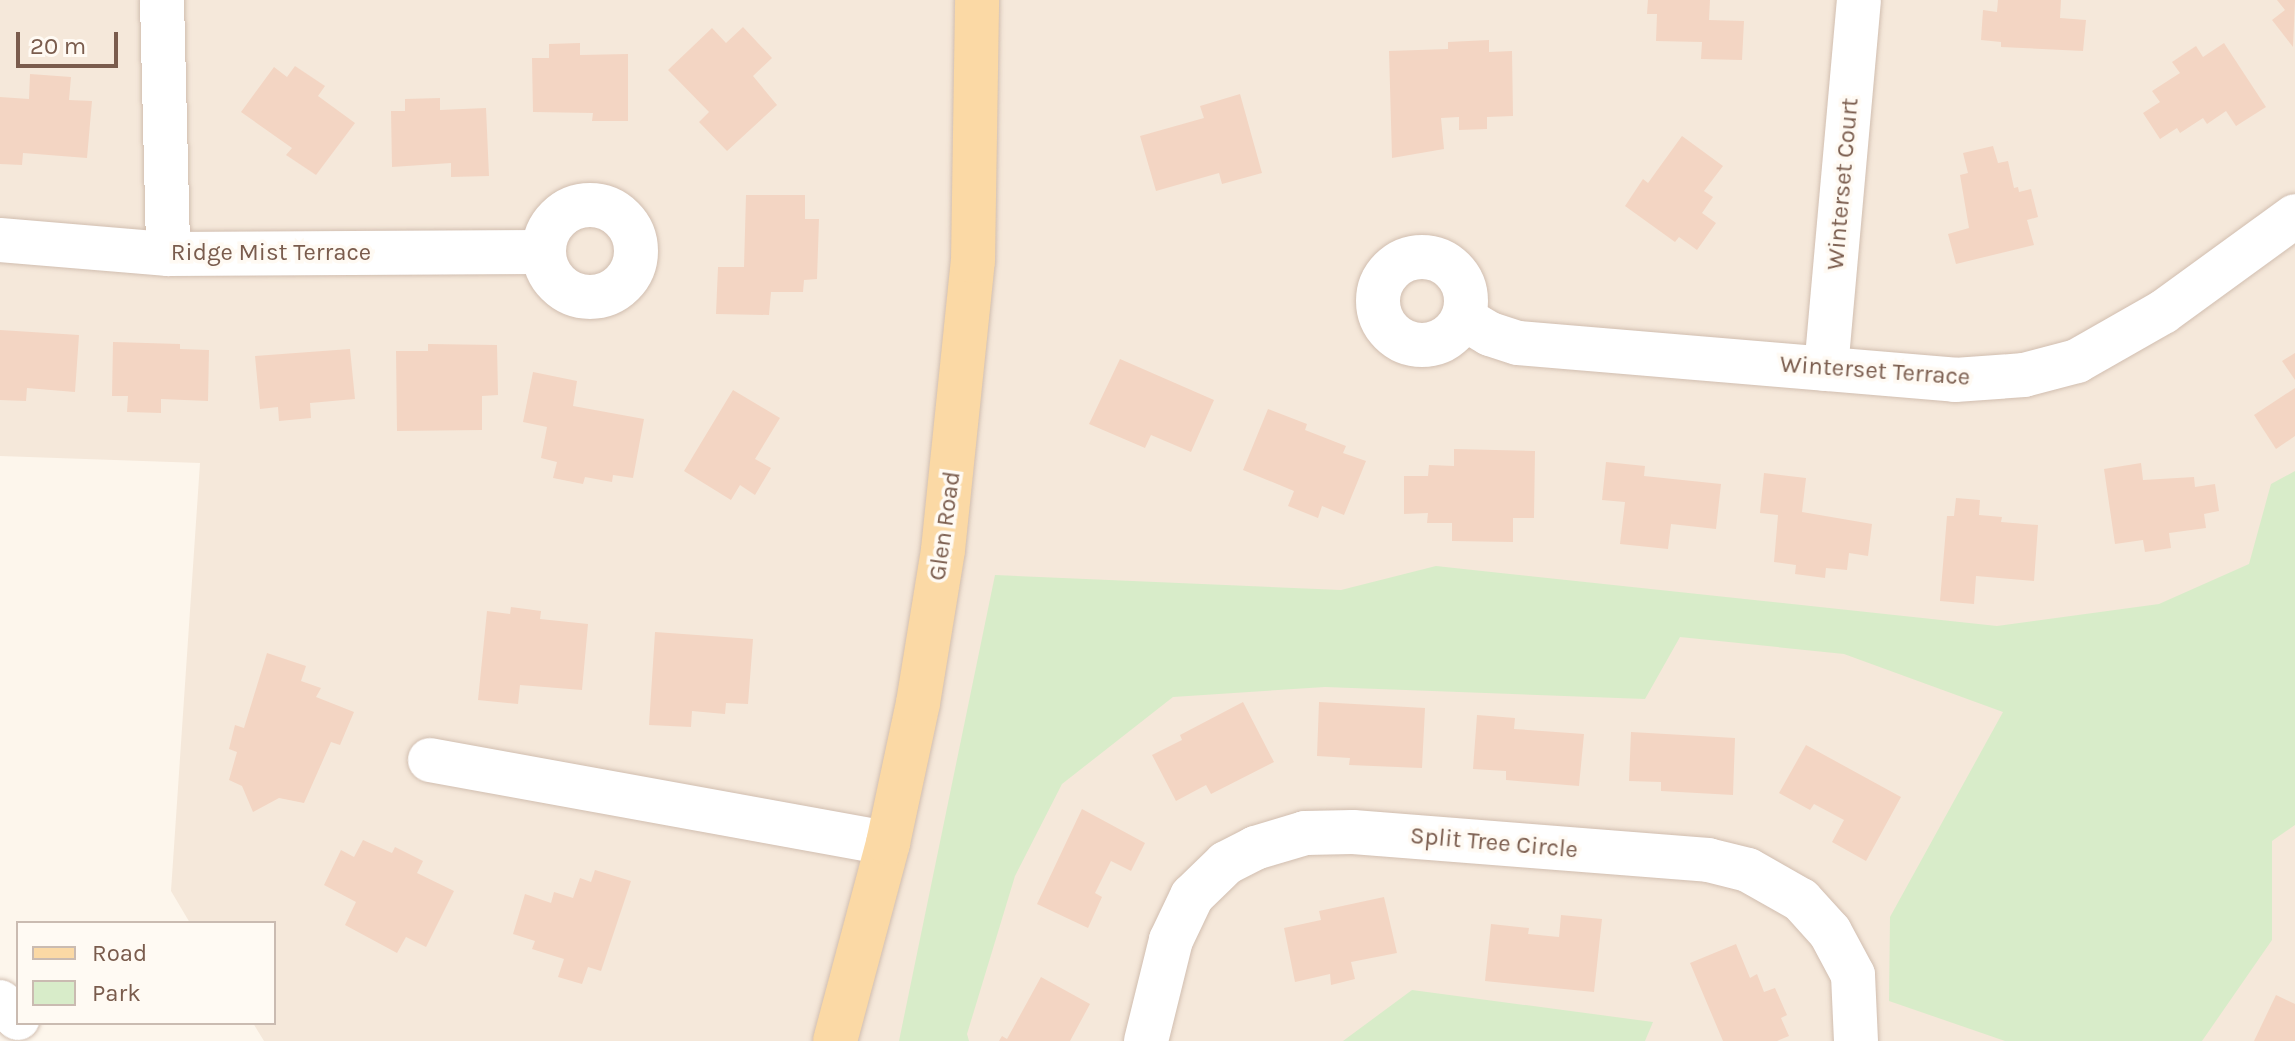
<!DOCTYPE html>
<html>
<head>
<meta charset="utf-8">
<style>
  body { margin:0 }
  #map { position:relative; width:2295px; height:1041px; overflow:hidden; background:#fdf6ec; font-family:Karla,sans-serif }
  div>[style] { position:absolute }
  .residential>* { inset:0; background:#f5e8da }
  .green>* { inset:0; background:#d8ecc9 }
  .building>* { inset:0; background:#f3d5c3 }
  .roads { filter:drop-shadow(0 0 2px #d1beb0) drop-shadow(0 0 2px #d1beb0) }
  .minor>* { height:44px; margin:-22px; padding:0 22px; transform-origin:22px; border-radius:22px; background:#fff }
  .minor>.ring { margin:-22px; padding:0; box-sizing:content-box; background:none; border:44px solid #fff; border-radius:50% }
  .major>* { height:44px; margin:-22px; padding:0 22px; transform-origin:22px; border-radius:22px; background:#fbd9a5 }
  span { translate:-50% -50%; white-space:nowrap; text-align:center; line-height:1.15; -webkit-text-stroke:7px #fffaf3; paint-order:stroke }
  .street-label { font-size:24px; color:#7a5c4d }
  .legend { position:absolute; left:16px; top:921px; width:260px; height:104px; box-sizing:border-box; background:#fffaf3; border:2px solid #cabbb1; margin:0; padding:10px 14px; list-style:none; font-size:24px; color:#7a5c4d }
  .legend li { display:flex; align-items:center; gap:16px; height:40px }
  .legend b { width:40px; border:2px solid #cabbb1 }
  .scale { position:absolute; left:16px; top:32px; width:102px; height:36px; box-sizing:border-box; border:4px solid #7a5c4d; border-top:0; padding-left:10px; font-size:24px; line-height:28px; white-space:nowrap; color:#7a5c4d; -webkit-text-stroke:6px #fffaf3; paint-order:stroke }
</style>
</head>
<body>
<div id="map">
  <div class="residential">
    <i style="clip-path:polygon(0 0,2295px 0,2295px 1041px,264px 1041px,253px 1023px,274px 1023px,274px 923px,190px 923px,171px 891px,200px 463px,0 456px)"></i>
  </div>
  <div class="green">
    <i style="clip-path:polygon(2295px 471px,2295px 825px,2272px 841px,2272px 940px,2202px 1041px,2005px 1041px,1889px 1001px,1890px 917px,2003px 712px,1844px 654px,1680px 637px,1645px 699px,1325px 687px,1173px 697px,1062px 784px,1015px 876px,967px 1034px,969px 1041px,899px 1041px,995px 575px,1341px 590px,1436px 566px,1997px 626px,2159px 604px,2249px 564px,2271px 484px)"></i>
    <i style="clip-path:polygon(1412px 990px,1653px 1022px,1645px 1041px,1343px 1041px)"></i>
  </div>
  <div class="building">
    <i style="clip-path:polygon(1648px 0,1710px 0,1709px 20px,1744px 21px,1742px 60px,1701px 59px,1702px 42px,1656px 41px,1657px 14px,1647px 14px)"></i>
    <i style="clip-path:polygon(1998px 0,2061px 0,2060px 18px,2086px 20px,2083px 51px,2001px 47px,2001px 42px,1981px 40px,1983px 10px,1997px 12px)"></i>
    <i style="clip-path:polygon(2277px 0,2295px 0,2293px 47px,2272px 20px,2285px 10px)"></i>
    <i style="clip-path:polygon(743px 27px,772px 58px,753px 76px,777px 105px,727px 151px,699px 122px,709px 112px,668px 70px,712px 28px,726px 43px)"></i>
    <i style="clip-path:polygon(1489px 40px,1489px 52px,1512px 51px,1513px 116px,1487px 117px,1487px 129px,1459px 130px,1459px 117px,1441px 118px,1444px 149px,1392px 158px,1389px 51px,1448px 49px,1448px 42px)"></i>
    <i style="clip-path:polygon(580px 43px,580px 55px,628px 54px,628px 121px,592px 121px,593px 113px,533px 112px,532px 58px,549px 58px,549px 44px)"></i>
    <i style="clip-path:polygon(2224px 43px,2266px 107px,2236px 126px,2226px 111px,2207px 124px,2203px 118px,2180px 133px,2177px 128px,2160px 139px,2143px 113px,2160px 102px,2152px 91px,2180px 73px,2172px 62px,2196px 46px,2203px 57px)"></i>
    <i style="clip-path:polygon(295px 66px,325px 86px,318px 96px,355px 123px,316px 175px,286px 155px,292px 148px,241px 112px,274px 67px,287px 77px)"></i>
    <i style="clip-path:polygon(30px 74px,71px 77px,69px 100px,92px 101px,87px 158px,23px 153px,22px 165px,0 164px,0 97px,29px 99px)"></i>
    <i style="clip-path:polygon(1240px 94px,1262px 173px,1222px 184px,1219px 173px,1156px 191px,1140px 136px,1204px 118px,1200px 106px)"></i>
    <i style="clip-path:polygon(440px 98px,440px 110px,486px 108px,489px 176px,451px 177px,451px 163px,392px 167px,391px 111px,405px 111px,405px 99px)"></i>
    <i style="clip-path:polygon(1682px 136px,1723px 166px,1704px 191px,1713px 197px,1702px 213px,1716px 223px,1697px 250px,1679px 237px,1675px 242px,1625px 206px,1643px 179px,1648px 183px)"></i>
    <i style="clip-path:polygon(1993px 146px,1998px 163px,2008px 161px,2014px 188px,2018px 187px,2019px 192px,2031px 189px,2038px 217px,2027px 220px,2034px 245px,1956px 264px,1948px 234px,1969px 228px,1960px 175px,1968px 173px,1963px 153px)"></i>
    <i style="clip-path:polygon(746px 195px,805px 195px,805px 219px,819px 219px,817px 279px,804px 280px,803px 292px,771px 292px,769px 315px,716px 314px,718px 267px,744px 267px)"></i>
    <i style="clip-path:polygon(0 330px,79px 335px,75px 392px,27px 388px,26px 401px,0 400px)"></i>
    <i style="clip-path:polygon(113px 342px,180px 344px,180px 349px,209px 350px,208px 401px,161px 399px,161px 413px,127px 412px,128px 396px,112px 396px)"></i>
    <i style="clip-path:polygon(428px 344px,497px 345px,498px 395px,482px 396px,482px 430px,397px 431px,396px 351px,428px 351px)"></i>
    <i style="clip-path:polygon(350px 349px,355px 399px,310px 403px,311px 418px,279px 421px,278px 407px,260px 409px,255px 356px)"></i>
    <i style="clip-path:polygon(2295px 353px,2295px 380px,2282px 361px)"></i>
    <i style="clip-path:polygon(1120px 359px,1214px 400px,1191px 452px,1151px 435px,1145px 448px,1089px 424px)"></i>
    <i style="clip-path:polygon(533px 372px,577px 381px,573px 406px,644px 419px,633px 478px,613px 475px,612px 482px,585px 477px,583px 484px,553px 478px,557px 462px,541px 458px,547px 427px,523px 422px)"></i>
    <i style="clip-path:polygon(2295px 388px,2295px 436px,2276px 449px,2254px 415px)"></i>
    <i style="clip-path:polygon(733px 390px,780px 418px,755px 459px,771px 468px,755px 495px,740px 485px,731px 500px,684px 471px)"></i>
    <i style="clip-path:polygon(1268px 409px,1307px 424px,1305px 430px,1346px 446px,1343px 453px,1366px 461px,1344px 515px,1322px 506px,1318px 518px,1288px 506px,1294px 491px,1243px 470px)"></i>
    <i style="clip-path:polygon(1454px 449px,1535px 451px,1534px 518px,1513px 518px,1513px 542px,1452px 541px,1452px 523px,1427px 523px,1428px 513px,1404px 514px,1404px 476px,1428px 476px,1429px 465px,1454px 466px)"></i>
    <i style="clip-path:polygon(1606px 462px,1645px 466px,1644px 476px,1721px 484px,1716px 529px,1671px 524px,1668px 549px,1620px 544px,1625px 502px,1602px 500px)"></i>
    <i style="clip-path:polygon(2141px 463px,2143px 480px,2194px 477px,2195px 487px,2215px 484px,2219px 511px,2204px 514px,2206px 528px,2169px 533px,2171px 548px,2145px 552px,2143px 540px,2115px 544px,2104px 469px)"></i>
    <i style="clip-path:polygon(1764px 473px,1806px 478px,1802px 512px,1872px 524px,1868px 556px,1849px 553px,1847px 570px,1826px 568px,1825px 578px,1795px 574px,1796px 565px,1774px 562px,1778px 515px,1760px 513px)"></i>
    <i style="clip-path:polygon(1956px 498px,1980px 500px,1979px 515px,2002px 517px,2001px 522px,2038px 525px,2034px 581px,1976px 576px,1974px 604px,1940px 601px,1947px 516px,1954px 516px)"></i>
    <i style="clip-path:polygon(511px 607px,541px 611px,540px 619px,588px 624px,582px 690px,520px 685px,518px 704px,478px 700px,487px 611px,510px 614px)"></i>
    <i style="clip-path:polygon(655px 632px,753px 639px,748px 704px,726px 703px,725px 714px,692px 711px,691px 727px,649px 725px)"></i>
    <i style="clip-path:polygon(267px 653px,306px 666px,301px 681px,321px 688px,316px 697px,354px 712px,340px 745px,331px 742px,304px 803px,279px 798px,253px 812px,242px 786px,229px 780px,237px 752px,229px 749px,235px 725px,244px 728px)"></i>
    <i style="clip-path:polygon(1243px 702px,1274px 762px,1211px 794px,1206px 785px,1176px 801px,1152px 755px,1182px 740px,1180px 735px)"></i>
    <i style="clip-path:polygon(1319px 702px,1425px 708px,1422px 768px,1349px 765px,1350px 758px,1317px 756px)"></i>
    <i style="clip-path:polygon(1477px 715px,1515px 718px,1514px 729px,1584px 734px,1579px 786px,1506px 780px,1506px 771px,1473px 769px)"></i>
    <i style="clip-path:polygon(1631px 732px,1735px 738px,1733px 795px,1661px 791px,1661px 782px,1629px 781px)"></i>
    <i style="clip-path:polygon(1806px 745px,1901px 797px,1866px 861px,1832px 842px,1844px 820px,1814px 804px,1810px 810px,1779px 793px)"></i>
    <i style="clip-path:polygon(1082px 809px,1145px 843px,1131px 871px,1111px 861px,1095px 893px,1102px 897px,1088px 928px,1037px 904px)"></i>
    <i style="clip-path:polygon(363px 840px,392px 853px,395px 847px,423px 861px,417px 873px,454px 891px,426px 947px,406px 937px,397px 953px,345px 925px,356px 902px,324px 885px,341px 850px,354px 857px)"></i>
    <i style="clip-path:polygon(595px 870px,631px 881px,601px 971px,588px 967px,582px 984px,558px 977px,564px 959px,532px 949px,535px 941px,513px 934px,525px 894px,551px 903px,554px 892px,573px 898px,580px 878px,591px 882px)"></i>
    <i style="clip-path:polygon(1384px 897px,1397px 953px,1351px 962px,1355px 979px,1331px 985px,1330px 974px,1295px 982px,1284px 928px,1321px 920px,1319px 911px)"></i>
    <i style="clip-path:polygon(1561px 915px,1602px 919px,1594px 992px,1485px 981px,1491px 924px,1529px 928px,1528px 934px,1559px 937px)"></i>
    <i style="clip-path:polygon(1736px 944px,1750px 978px,1757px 974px,1764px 992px,1775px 988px,1787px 1015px,1781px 1018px,1789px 1036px,1777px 1041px,1723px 1041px,1690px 963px)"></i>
    <i style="clip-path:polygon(1041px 977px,1090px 1004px,1070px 1041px,999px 1041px,1002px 1036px,1007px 1039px)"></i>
    <i style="clip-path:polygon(2276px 995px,2295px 1004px,2295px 1041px,2254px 1041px)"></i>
  </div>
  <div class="roads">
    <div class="minor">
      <i style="left:162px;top:0;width:254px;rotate:88.6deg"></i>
      <i class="ring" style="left:544px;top:205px;width:48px;height:48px"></i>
      <i style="left:0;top:240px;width:169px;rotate:4.8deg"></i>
      <i style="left:168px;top:254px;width:375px;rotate:-0.3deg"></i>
      <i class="ring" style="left:1378px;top:257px;width:44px;height:44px"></i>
      <i style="left:1463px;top:318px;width:31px;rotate:31deg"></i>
      <i style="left:1490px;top:334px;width:29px;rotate:18deg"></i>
      <i style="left:1518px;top:343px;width:439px;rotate:4.8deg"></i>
      <i style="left:1955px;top:380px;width:69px;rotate:-4.1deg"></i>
      <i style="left:2024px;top:375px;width:55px;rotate:-14.8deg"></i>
      <i style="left:2077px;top:361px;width:99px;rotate:-29.7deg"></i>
      <i style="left:2163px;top:312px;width:163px;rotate:-36deg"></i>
      <i style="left:1826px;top:369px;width:370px;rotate:-84.9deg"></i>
      <i style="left:430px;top:760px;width:465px;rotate:10.3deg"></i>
      <i style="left:0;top:1002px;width:24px;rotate:42deg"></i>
      <i style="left:1146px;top:1041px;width:104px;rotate:-76.1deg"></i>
      <i style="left:1171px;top:940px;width:49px;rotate:-64.5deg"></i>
      <i style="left:1192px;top:896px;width:47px;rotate:-44.1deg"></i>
      <i style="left:1226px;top:863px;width:33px;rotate:-27deg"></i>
      <i style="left:1255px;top:848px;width:52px;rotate:-16.7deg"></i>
      <i style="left:1305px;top:833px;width:48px;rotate:-1.2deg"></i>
      <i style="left:1353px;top:832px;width:356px;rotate:4.5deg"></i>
      <i style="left:1708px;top:860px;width:41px;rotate:14deg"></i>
      <i style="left:1748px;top:870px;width:61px;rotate:29.5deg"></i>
      <i style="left:1801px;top:900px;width:43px;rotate:47.8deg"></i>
      <i style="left:1830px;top:932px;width:49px;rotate:61.9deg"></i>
      <i style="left:1853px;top:975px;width:66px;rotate:87.4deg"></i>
    </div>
    <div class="major">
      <i style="left:835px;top:1041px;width:205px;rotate:-75deg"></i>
      <i style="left:888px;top:843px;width:143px;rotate:-77.9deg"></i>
      <i style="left:918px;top:703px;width:155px;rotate:-80.7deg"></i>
      <i style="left:943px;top:550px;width:291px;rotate:-84.1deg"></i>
      <i style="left:973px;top:261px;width:261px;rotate:-89.1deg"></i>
    </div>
  </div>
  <div class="street-label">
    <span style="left:1843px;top:184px;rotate:-85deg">Winterset Court</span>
    <span style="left:271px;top:253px">Ridge Mist Terrace</span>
    <span style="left:1875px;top:371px;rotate:4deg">Winterset Terrace</span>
    <span style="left:945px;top:526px;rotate:-82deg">Glen Road</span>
    <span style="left:1494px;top:843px;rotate:5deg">Split Tree Circle</span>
  </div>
  <ul class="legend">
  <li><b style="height:10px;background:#fbd9a5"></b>Road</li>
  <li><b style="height:22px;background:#d8ecc9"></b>Park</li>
  </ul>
  <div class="scale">20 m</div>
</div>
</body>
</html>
